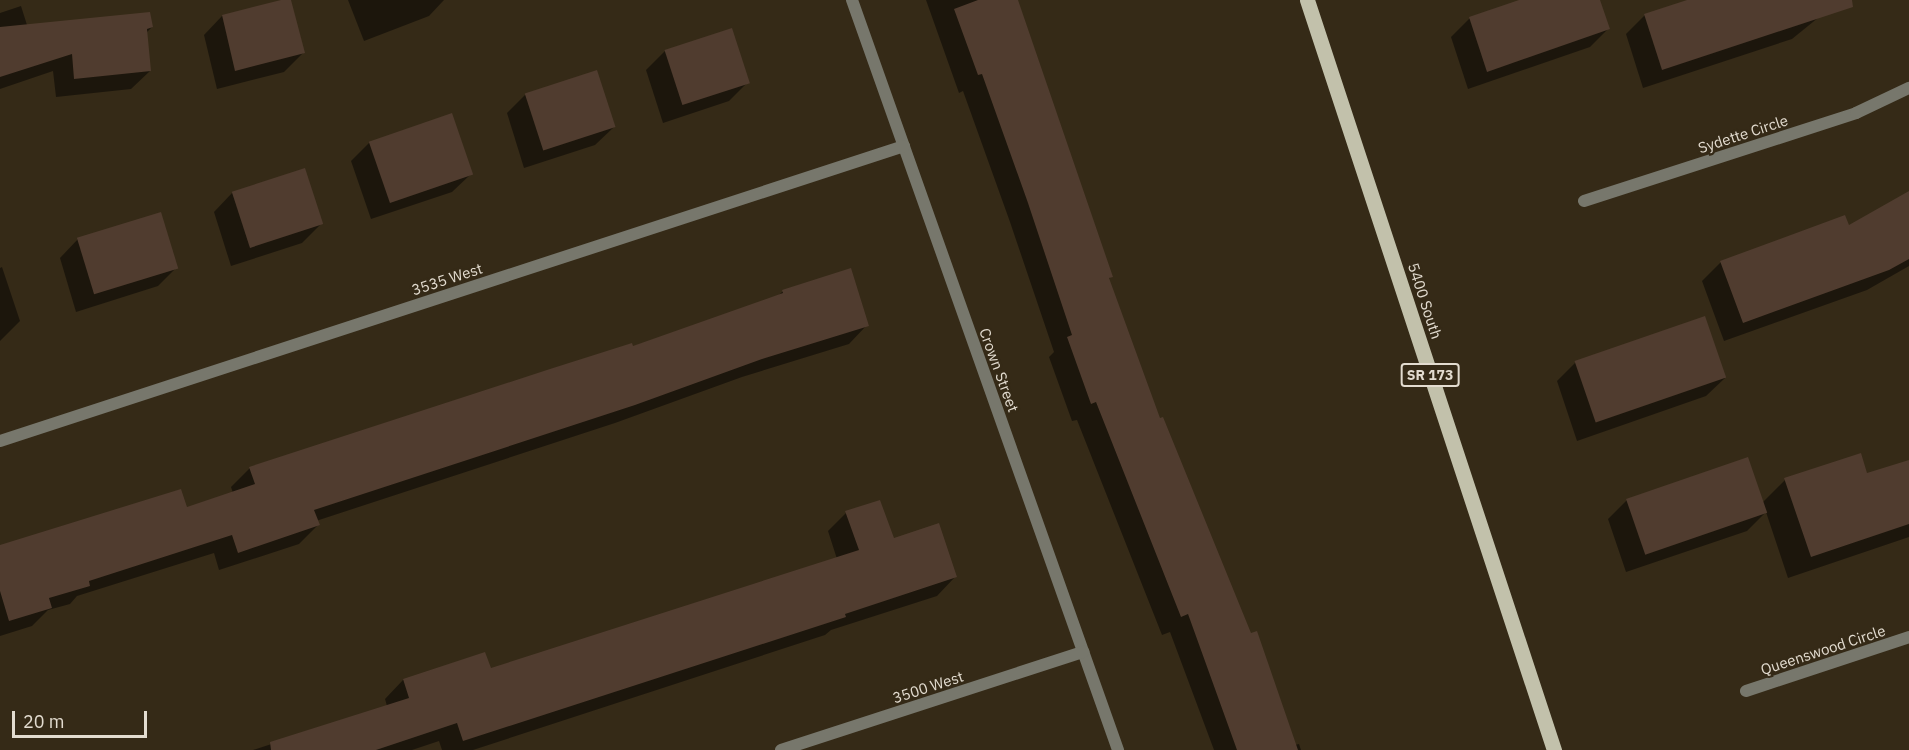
<!DOCTYPE html>
<html>
<head>
<meta charset="utf-8">
<style>
  body { margin:0 }
  #map { position:relative; width:1909px; height:750px; overflow:hidden; background:#352a17; font-family:"IBM Plex Sans",sans-serif }
  div>[style] { position:absolute }
  .shadow>* { inset:0; background:#0007 }
  .building>* { inset:0; background:#503c2f; transform-origin:0 0 }
  .street>* { height:12px; margin:-6px; padding:0 6px; transform-origin:6px; border-radius:6px; background:#77776c }
  .primary>* { height:15px; margin:-7.5px; padding:0 7.5px; transform-origin:7.5px; border-radius:7.5px; background:#c2c1ab }
  span { translate:-50% -50%; white-space:nowrap; text-align:center; line-height:1.15; -webkit-text-stroke:4.5px #352a17; paint-order:stroke }
  .shield-label span { padding:2px 4px; background:#352a17; border:2px solid; border-radius:4px; -webkit-text-stroke-width:0 }
  .shield-label { font-size:14px; color:#e3dcd0; font-weight:700 }
  .street-label { font-size:15px; color:#e3dcd0 }
  .scale { position:absolute; left:12px; top:711px; width:135px; height:27px; box-sizing:border-box; border:3px solid #e3dcd0; border-top:0; padding-left:8px; font-size:18px; line-height:21px; white-space:nowrap; color:#e3dcd0; -webkit-text-stroke:4px #352a17; paint-order:stroke }
</style>
</head>
<body>
<div id="map">
  <div class="shadow">
    <i style="clip-path:polygon(289px 0,303px 53px,284px 72px,217px 89px,204px 35px,222px 16px)"></i>
    <i style="clip-path:polygon(348px 0,444px 0,429px 16px,364px 41px)"></i>
    <i style="clip-path:polygon(926px 0,1017px 0,1111px 276px,1108px 280px,1159px 420px,1295px 745px,1299px 744px,1301px 750px,1214px 750px,1170px 632px,1162px 635px,1077px 420px,1072px 421px,1049px 357px,1054px 352px,1010px 222px,963px 91px,959px 93px)"></i>
    <i style="clip-path:polygon(1523px 0,1599px 0,1608px 29px,1590px 47px,1468px 89px,1451px 37px,1469px 19px)"></i>
    <i style="clip-path:polygon(1692px 0,1840px 0,1792px 39px,1643px 88px,1626px 34px,1645px 15px)"></i>
    <i style="clip-path:polygon(21px 6px,27px 25px,152px 27px,146px 33px,150px 71px,131px 89px,56px 97px,53px 71px,0 89px,0 13px)"></i>
    <i style="clip-path:polygon(665px 51px,748px 82px,729px 101px,663px 123px,646px 70px)"></i>
    <i style="clip-path:polygon(596px 72px,614px 127px,595px 145px,524px 168px,507px 113px,525px 95px)"></i>
    <i style="clip-path:polygon(370px 142px,471px 174px,452px 192px,371px 219px,351px 161px)"></i>
    <i style="clip-path:polygon(232px 193px,321px 224px,302px 243px,231px 266px,214px 212px)"></i>
    <i style="clip-path:polygon(1909px 193px,1909px 266px,1867px 290px,1724px 341px,1702px 281px,1721px 262px,1848px 227px)"></i>
    <i style="clip-path:polygon(78px 239px,176px 268px,158px 286px,76px 312px,60px 258px)"></i>
    <i style="clip-path:polygon(2px 267px,20px 321px,0 341px,0 268px)"></i>
    <i style="clip-path:polygon(850px 270px,867px 325px,849px 344px,742px 377px,615px 423px,316px 521px,318px 525px,299px 544px,219px 570px,214px 553px,77px 596px,70px 604px,48px 610px,32px 626px,0 636px,0 547px,186px 509px,233px 493px,231px 487px,250px 468px,632px 347px,777px 297px,782px 292px)"></i>
    <i style="clip-path:polygon(1576px 362px,1725px 378px,1706px 396px,1577px 441px,1557px 381px)"></i>
    <i style="clip-path:polygon(1909px 461px,1909px 537px,1788px 578px,1766px 512px,1747px 531px,1626px 572px,1608px 519px,1627px 500px,1762px 503px,1785px 480px,1866px 475px)"></i>
    <i style="clip-path:polygon(846px 513px,955px 577px,937px 596px,831px 630px,825px 635px,473px 750px,442px 750px,439px 741px,412px 750px,253px 750px,387px 706px,385px 699px,403px 680px,490px 670px,837px 559px,828px 531px)"></i>
  </div>
  <div class="building">
    <i style="clip-path:polygon(281px 0,291px 0,305px 53px,235px 71px,222px 15px)"></i>
    <i style="clip-path:polygon(978px 0,1018px 0,1113px 277px,1109px 278px,1160px 418px,1163px 417px,1251px 633px,1257px 631px,1298px 750px,1237px 750px,1188px 614px,1181px 617px,1096px 402px,1091px 404px,1067px 337px,1072px 335px,1028px 203px,982px 74px,978px 75px,954px 9px)"></i>
    <i style="clip-path:polygon(1519px 0,1600px 0,1610px 29px,1487px 72px,1469px 17px)"></i>
    <i style="clip-path:polygon(1687px 0,1852px 0,1853px 7px,1662px 70px,1644px 14px)"></i>
    <i style="clip-path:polygon(150px 12px,153px 27px,147px 29px,151px 71px,74px 79px,72px 54px,0 77px,0 27px)"></i>
    <i style="left:732px;top:28px;width:58px;height:71px;rotate:72deg"></i>
    <i style="left:597px;top:70px;width:60px;height:76px;rotate:72deg"></i>
    <i style="left:452px;top:113px;width:65px;height:88px;rotate:71deg"></i>
    <i style="left:305px;top:168px;width:59px;height:77px;rotate:72deg"></i>
    <i style="clip-path:polygon(1909px 191px,1909px 259px,1889px 270px,1743px 323px,1720px 261px,1845px 215px,1849px 225px)"></i>
    <i style="left:161px;top:212px;width:59px;height:88px;rotate:73deg"></i>
    <i style="clip-path:polygon(851px 268px,869px 326px,762px 359px,635px 405px,314px 510px,320px 525px,238px 553px,232px 535px,89px 581px,90px 586px,49px 598px,52px 608px,9px 621px,0 591px,0 545px,181px 489px,187px 507px,255px 484px,249px 467px,550px 369px,632px 343px,633px 346px,783px 293px,782px 290px)"></i>
    <i style="left:1705px;top:316px;width:65px;height:138px;rotate:71deg"></i>
    <i style="clip-path:polygon(1861px 453px,1867px 473px,1909px 460px,1909px 524px,1811px 557px,1784px 478px)"></i>
    <i style="left:1748px;top:457px;width:59px;height:129px;rotate:71deg"></i>
    <i style="clip-path:polygon(880px 500px,894px 538px,939px 523px,957px 577px,845px 614px,846px 617px,463px 741px,457px 723px,376px 750px,271px 750px,270px 742px,409px 698px,403px 679px,485px 652px,491px 668px,859px 550px,845px 511px)"></i>
  </div>
  <div class="street">
    <i style="left:852px;top:0;width:796px;rotate:70.47deg"></i>
    <i style="left:1584px;top:201px;width:286px;rotate:-17.9deg"></i>
    <i style="left:1856px;top:113px;width:59px;rotate:-25.3deg"></i>
    <i style="left:0;top:441px;width:951px;rotate:-18.07deg"></i>
    <i style="left:1746px;top:691px;width:172px;rotate:-18.3deg"></i>
    <i style="left:781px;top:750px;width:318px;rotate:-18deg"></i>
  </div>
  <div class="primary">
    <i style="left:1307px;top:0;width:790px;rotate:71.77deg"></i>
  </div>
  <div class="shield-label">
    <span style="left:1430px;top:375px">SR 173</span>
  </div>
  <div class="street-label">
    <span style="left:1743px;top:134px;rotate:-18deg">Sydette Circle</span>
    <span style="left:447px;top:279px;rotate:-18deg">3535 West</span>
    <span style="left:1425px;top:301px;rotate:72deg">5400 South</span>
    <span style="left:999px;top:370px;rotate:70deg">Crown Street</span>
    <span style="left:1823px;top:650px;rotate:-18deg">Queenswood Circle</span>
    <span style="left:928px;top:687px;rotate:-18deg">3500 West</span>
  </div>
  <div class="scale">20 m</div>
</div>
</body>
</html>
